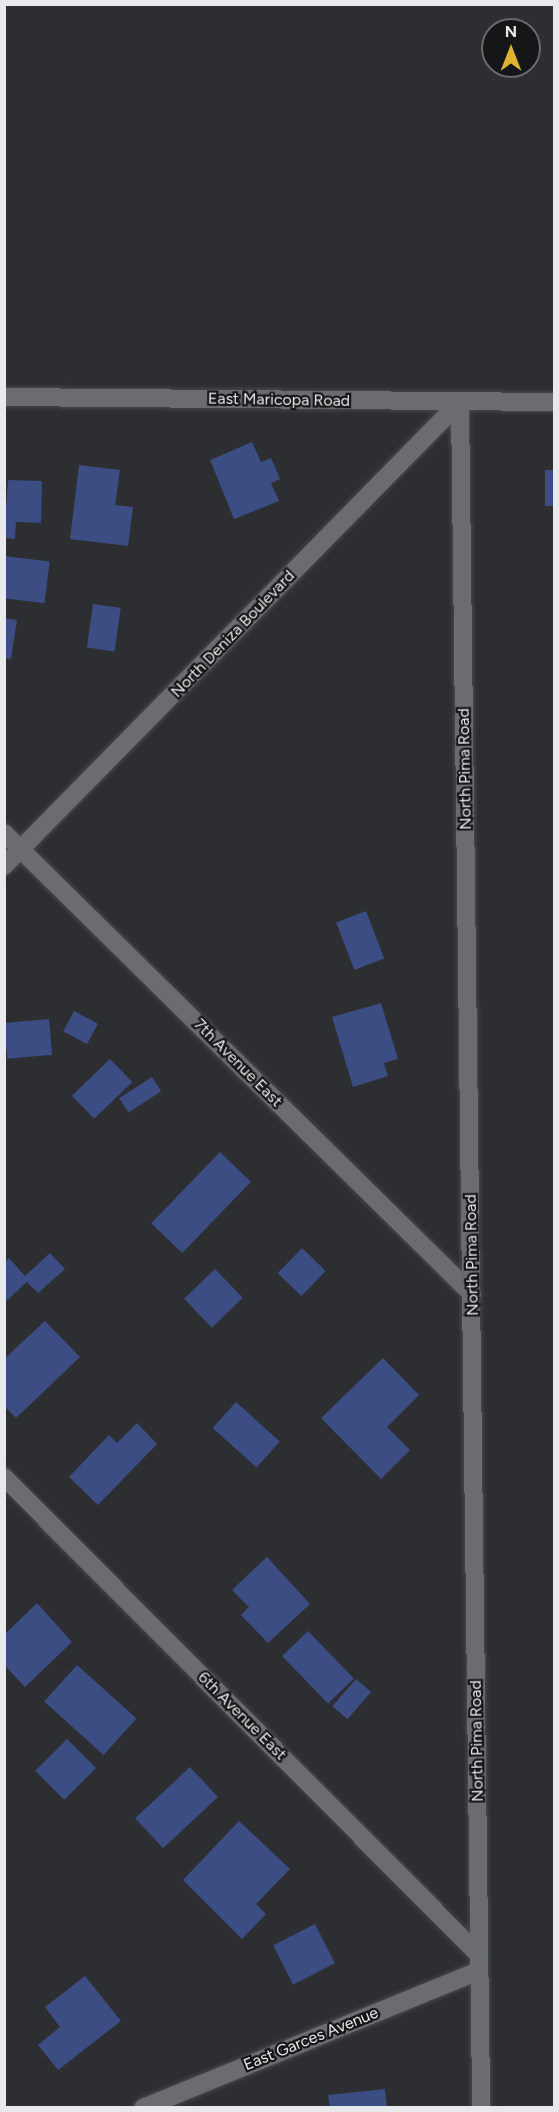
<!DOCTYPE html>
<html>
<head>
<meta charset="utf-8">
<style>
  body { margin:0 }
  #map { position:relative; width:559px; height:2112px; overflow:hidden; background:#2c2e32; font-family:Figtree,sans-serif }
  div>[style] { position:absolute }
  .building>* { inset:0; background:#3c4d83; transform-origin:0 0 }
  .roads { filter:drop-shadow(0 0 2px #47494b) drop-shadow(0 0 2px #47494b) }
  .minor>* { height:18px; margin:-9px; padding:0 9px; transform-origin:9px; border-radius:9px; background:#6a6c70 }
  span { translate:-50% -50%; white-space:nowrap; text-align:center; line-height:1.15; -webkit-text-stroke:4.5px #151618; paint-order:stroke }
  .street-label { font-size:16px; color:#e8e9eb }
  .frame { position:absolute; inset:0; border:6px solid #e8e9eb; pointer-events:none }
  .north { position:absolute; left:481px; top:18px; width:60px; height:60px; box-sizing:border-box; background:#151618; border:2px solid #696a6c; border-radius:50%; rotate:0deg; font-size:16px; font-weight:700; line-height:24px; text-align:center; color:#e8e9eb }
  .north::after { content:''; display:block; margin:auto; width:21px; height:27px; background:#ddb133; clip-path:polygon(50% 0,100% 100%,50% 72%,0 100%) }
</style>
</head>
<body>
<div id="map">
  <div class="building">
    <i style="clip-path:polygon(252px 442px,261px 462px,271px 458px,280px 479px,271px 483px,279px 501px,234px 519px,210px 460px)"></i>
    <i style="clip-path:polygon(79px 465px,120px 470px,115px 505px,133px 507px,128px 546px,70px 539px)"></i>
    <i style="left:554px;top:470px;width:36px;height:9px;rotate:90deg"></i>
    <i style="clip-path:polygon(8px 480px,42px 481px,41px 523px,16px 522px,15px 539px,4px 538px)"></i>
    <i style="left:4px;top:556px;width:46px;height:42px;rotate:7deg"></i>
    <i style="left:93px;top:604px;width:28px;height:44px;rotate:8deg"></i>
    <i style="clip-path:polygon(4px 618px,17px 620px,11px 659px,4px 658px)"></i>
    <i style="left:366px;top:911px;width:51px;height:32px;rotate:69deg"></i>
    <i style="clip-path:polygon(381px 1003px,398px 1059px,384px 1063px,388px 1076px,353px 1087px,332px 1017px)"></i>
    <i style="left:74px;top:1011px;width:27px;height:23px;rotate:28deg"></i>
    <i style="left:49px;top:1019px;width:36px;height:45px;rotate:85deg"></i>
    <i style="left:110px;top:1059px;width:32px;height:53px;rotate:46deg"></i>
    <i style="left:152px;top:1077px;width:17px;height:39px;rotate:57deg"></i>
    <i style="left:220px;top:1152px;width:43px;height:99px;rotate:44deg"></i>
    <i style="left:302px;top:1248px;width:33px;height:35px;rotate:44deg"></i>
    <i style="clip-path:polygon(50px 1253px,65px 1269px,38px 1293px,27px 1282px,4px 1303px,4px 1262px,9px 1258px,25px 1276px)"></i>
    <i style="left:215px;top:1269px;width:40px;height:43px;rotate:46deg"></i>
    <i style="clip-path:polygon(45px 1321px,80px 1357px,16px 1418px,4px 1406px,4px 1359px)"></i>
    <i style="clip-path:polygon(383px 1358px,419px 1395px,387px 1427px,410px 1450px,381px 1479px,321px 1418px)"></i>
    <i style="left:236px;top:1402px;width:59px;height:35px;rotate:42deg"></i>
    <i style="clip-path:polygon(137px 1423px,157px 1444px,98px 1505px,69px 1477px,109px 1435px,117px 1443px)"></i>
    <i style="clip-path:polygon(267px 1557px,310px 1604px,268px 1643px,241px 1615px,249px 1607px,232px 1590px)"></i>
    <i style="clip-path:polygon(37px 1603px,72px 1642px,25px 1687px,4px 1665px,4px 1635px)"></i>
    <i style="left:308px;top:1631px;width:66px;height:36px;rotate:46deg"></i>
    <i style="left:77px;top:1665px;width:80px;height:49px;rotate:42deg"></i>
    <i style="left:356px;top:1679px;width:20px;height:36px;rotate:41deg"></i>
    <i style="left:67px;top:1739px;width:41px;height:45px;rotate:45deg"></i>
    <i style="left:190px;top:1767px;width:41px;height:75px;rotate:47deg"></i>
    <i style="clip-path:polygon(239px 1821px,290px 1869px,256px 1904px,266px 1914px,242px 1939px,183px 1880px)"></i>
    <i style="left:315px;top:1924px;width:44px;height:47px;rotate:63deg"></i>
    <i style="clip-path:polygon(85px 1976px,121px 2021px,58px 2070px,38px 2045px,60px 2027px,45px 2007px)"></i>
    <i style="clip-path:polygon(385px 2089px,387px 2108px,330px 2108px,328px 2095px)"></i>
  </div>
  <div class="roads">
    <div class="minor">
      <i style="left:4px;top:397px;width:550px;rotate:0.52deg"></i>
      <i style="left:460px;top:402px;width:1706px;rotate:89.29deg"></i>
      <i style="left:4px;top:833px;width:657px;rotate:44.57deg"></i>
      <i style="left:4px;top:866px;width:651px;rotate:-45.5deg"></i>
      <i style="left:4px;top:1477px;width:674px;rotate:45.18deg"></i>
      <i style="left:143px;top:2108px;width:363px;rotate:-22.2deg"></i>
    </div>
  </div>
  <div class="street-label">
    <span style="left:279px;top:400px;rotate:1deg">East Maricopa Road</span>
    <span style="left:233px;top:634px;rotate:-46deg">North Deniza Boulevard</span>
    <span style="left:465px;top:769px;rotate:-91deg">North Pima Road</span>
    <span style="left:238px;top:1063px;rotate:45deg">7th Avenue East</span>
    <span style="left:472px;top:1255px;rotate:-91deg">North Pima Road</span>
    <span style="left:242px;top:1716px;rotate:45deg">6th Avenue East</span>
    <span style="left:477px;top:1741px;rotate:-91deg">North Pima Road</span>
    <span style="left:311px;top:2039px;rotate:-22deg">East Garces Avenue</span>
  </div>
  <div class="frame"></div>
  <div class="north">N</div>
</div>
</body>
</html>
